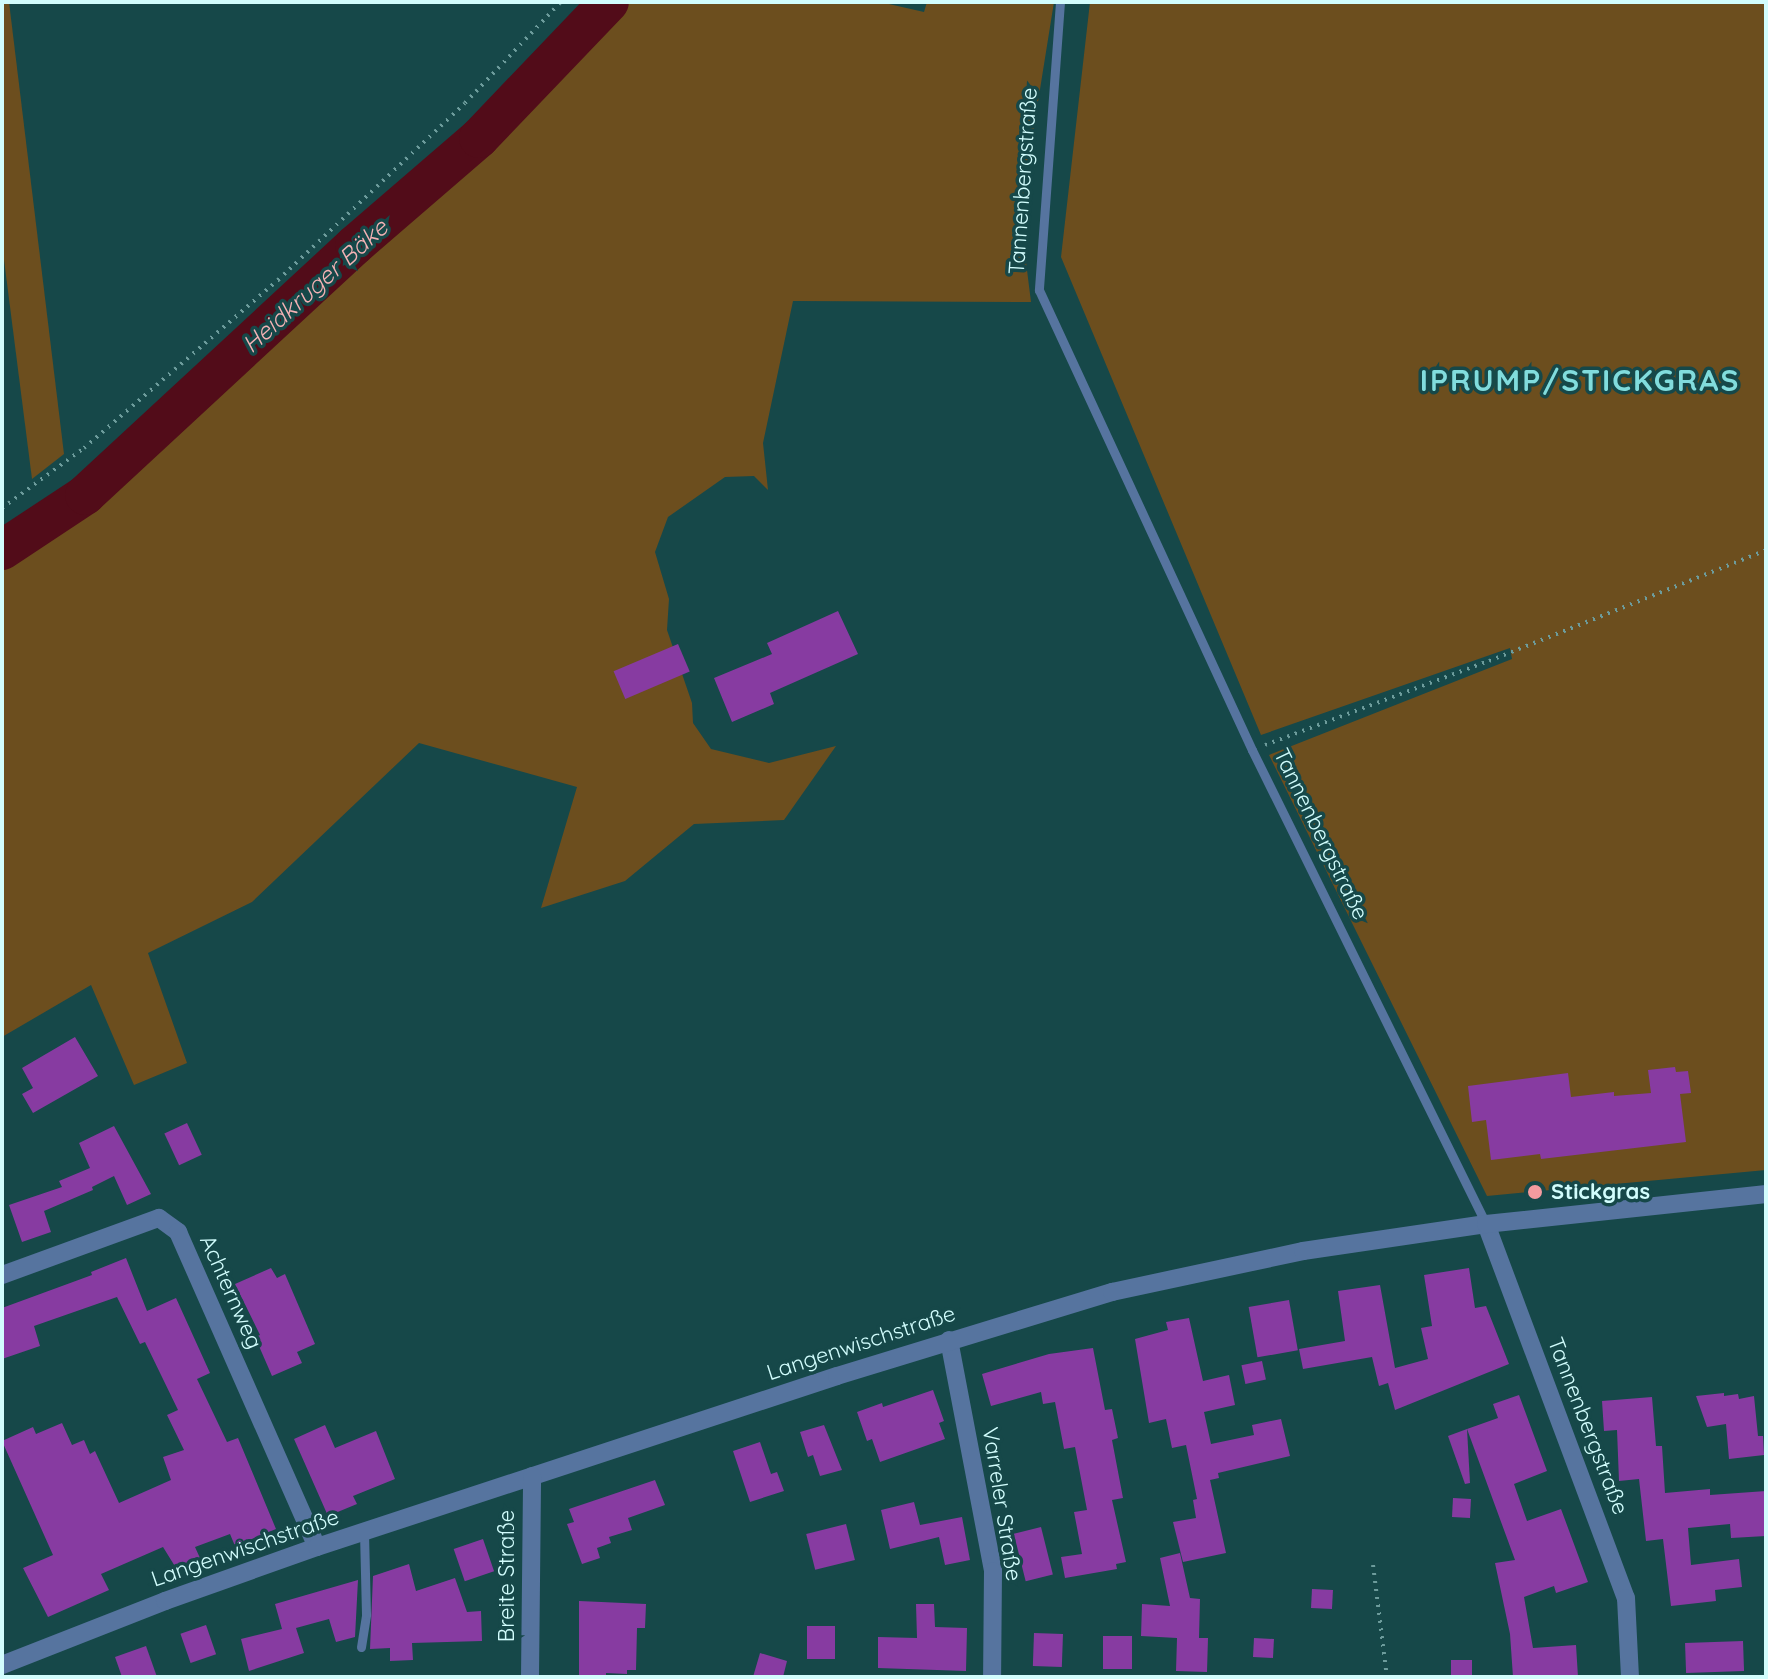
<!DOCTYPE html>
<html>
<head>
<meta charset="utf-8">
<style>
  body { margin:0 }
  #map { position:relative; width:1768px; height:1679px; overflow:hidden; background:#164849; font-family:Quicksand,sans-serif }
  div>[style] { position:absolute }
  .green>* { inset:0; background:#6c4e1e }
  .river>* { height:40px; margin:-20px; padding:0 20px; transform-origin:20px; border-radius:20px; background:#520c19 }
  .building>* { inset:0; background:#873ba1; transform-origin:0 0 }
  .path>* { height:4px; margin-top:-2px; transform-origin:0; background:repeating-linear-gradient(90deg,#6d9c9c 0 2px,transparent 0 8px) }
  .service>* { height:9px; margin:-4.5px; padding:0 4.5px; transform-origin:4.5px; border-radius:4.5px; background:#56749f }
  .minor>* { height:18px; margin:-9px; padding:0 9px; transform-origin:9px; border-radius:9px; background:#56749f }
  .dots>* { width:22px; height:22px; translate:-50% -50%; box-sizing:border-box; border:4px solid #164849; border-radius:50% }
  span { translate:-50% -50%; white-space:nowrap; text-align:center; line-height:1.15; -webkit-text-stroke:7px #164849; paint-order:stroke }
  .street-label { font-size:22px; color:#d2fdfd }
  .poi-label { font-size:22px; color:#d2fdfd; font-weight:700 }
  .left { translate:0 -50%; text-align:left }
  .water-label { font-size:24px; color:#f5b2b5; font-style:italic }
  .district-label { font-size:30px; color:#81dcdd; font-weight:700; letter-spacing:2px }
  .frame { position:absolute; inset:0; border:4px solid #d2fdfd; pointer-events:none }
</style>
</head>
<body>
<div id="map">
  <div class="green">
    <i style="clip-path:polygon(2px 2px,9px 2px,64px 454px,32px 479px,2px 244px)"></i>
    <i style="clip-path:polygon(614px 2px,880px 2px,924px 12px,927px 2px,1054px 2px,1020px 214px,1031px 302px,793px 301px,763px 443px,768px 490px,754px 476px,725px 477px,668px 517px,655px 552px,669px 599px,667px 630px,692px 703px,693px 723px,711px 749px,769px 763px,836px 746px,784px 820px,694px 824px,625px 881px,541px 908px,577px 787px,419px 743px,252px 902px,148px 953px,187px 1063px,134px 1085px,91px 985px,2px 1037px,2px 555px,87px 496px,482px 138px)"></i>
    <i style="clip-path:polygon(1090px 2px,1766px 2px,1766px 1170px,1487px 1196px,1269px 755px,1512px 659px,1510px 648px,1261px 735px,1061px 257px)"></i>
  </div>
  <div class="river">
    <i style="left:2px;top:550px;width:100px;rotate:-33.5deg"></i>
    <i style="left:85px;top:495px;width:368px;rotate:-42.8deg"></i>
    <i style="left:355px;top:245px;width:164px;rotate:-40.8deg"></i>
    <i style="left:479px;top:138px;width:188px;rotate:-46.3deg"></i>
  </div>
  <div class="building">
    <i style="clip-path:polygon(838px 611px,858px 654px,770px 693px,774px 704px,732px 722px,714px 678px,772px 654px,767px 643px)"></i>
    <i style="left:678px;top:644px;width:30px;height:70px;rotate:67deg"></i>
    <i style="clip-path:polygon(75px 1037px,98px 1076px,33px 1113px,22px 1094px,33px 1088px,22px 1068px)"></i>
    <i style="clip-path:polygon(1675px 1067px,1676px 1072px,1688px 1071px,1691px 1093px,1680px 1094px,1686px 1142px,1541px 1159px,1540px 1154px,1491px 1160px,1486px 1120px,1472px 1122px,1468px 1086px,1568px 1073px,1571px 1097px,1614px 1092px,1614px 1096px,1651px 1093px,1648px 1070px)"></i>
    <i style="left:187px;top:1123px;width:35px;height:25px;rotate:65deg"></i>
    <i style="clip-path:polygon(114px 1126px,151px 1194px,127px 1205px,114px 1176px,92px 1187px,93px 1190px,44px 1211px,51px 1232px,22px 1242px,9px 1205px,62px 1187px,59px 1181px,90px 1168px,79px 1143px)"></i>
    <i style="clip-path:polygon(126px 1258px,147px 1311px,176px 1298px,210px 1373px,197px 1379px,227px 1442px,238px 1438px,276px 1529px,235px 1546px,230px 1534px,195px 1547px,200px 1558px,176px 1568px,163px 1547px,101px 1574px,109px 1590px,48px 1617px,23px 1568px,53px 1555px,2px 1441px,33px 1427px,36px 1434px,62px 1423px,72px 1445px,84px 1440px,90px 1454px,95px 1451px,119px 1503px,171px 1480px,163px 1457px,184px 1450px,167px 1415px,178px 1410px,145px 1342px,140px 1344px,117px 1297px,34px 1326px,40px 1346px,2px 1359px,2px 1308px,92px 1275px,91px 1272px)"></i>
    <i style="clip-path:polygon(271px 1268px,277px 1278px,285px 1274px,315px 1344px,297px 1352px,302px 1363px,272px 1376px,255px 1337px,260px 1335px,235px 1284px)"></i>
    <i style="clip-path:polygon(1469px 1268px,1475px 1308px,1486px 1306px,1509px 1364px,1395px 1410px,1388px 1383px,1379px 1386px,1372px 1357px,1303px 1369px,1299px 1349px,1345px 1341px,1338px 1291px,1380px 1285px,1395px 1368px,1428px 1359px,1421px 1328px,1432px 1326px,1424px 1275px)"></i>
    <i style="left:1289px;top:1300px;width:51px;height:41px;rotate:80deg"></i>
    <i style="clip-path:polygon(1189px 1318px,1203px 1381px,1229px 1375px,1235px 1405px,1204px 1412px,1211px 1444px,1254px 1435px,1252px 1425px,1281px 1419px,1290px 1456px,1218px 1473px,1219px 1478px,1210px 1480px,1226px 1553px,1183px 1562px,1173px 1522px,1196px 1518px,1193px 1500px,1197px 1499px,1186px 1445px,1172px 1448px,1166px 1419px,1149px 1423px,1135px 1339px,1168px 1330px,1166px 1322px)"></i>
    <i style="clip-path:polygon(1093px 1348px,1105px 1410px,1112px 1409px,1118px 1438px,1112px 1440px,1123px 1498px,1112px 1500px,1126px 1562px,1116px 1564px,1117px 1569px,1065px 1578px,1061px 1557px,1082px 1554px,1074px 1512px,1087px 1510px,1075px 1447px,1064px 1449px,1055px 1402px,1043px 1404px,1041px 1392px,991px 1406px,982px 1374px,1049px 1354px)"></i>
    <i style="left:1262px;top:1361px;width:19px;height:21px;rotate:78deg"></i>
    <i style="clip-path:polygon(933px 1390px,944px 1421px,939px 1423px,945px 1439px,880px 1462px,872px 1439px,867px 1441px,857px 1412px,882px 1403px,883px 1407px)"></i>
    <i style="clip-path:polygon(1724px 1393px,1724px 1396px,1738px 1394px,1739px 1399px,1754px 1396px,1758px 1436px,1763px 1436px,1764px 1455px,1729px 1459px,1726px 1424px,1707px 1427px,1696px 1396px)"></i>
    <i style="clip-path:polygon(1519px 1395px,1547px 1471px,1514px 1484px,1527px 1521px,1561px 1509px,1588px 1582px,1556px 1593px,1554px 1586px,1524px 1597px,1533px 1648px,1576px 1645px,1578px 1677px,1513px 1677px,1510px 1634px,1495px 1563px,1515px 1560px,1467px 1429px,1498px 1418px,1493px 1404px)"></i>
    <i style="clip-path:polygon(1652px 1397px,1656px 1446px,1662px 1446px,1665px 1493px,1710px 1489px,1710px 1495px,1766px 1491px,1766px 1536px,1731px 1538px,1730px 1524px,1688px 1528px,1691px 1565px,1739px 1559px,1742px 1587px,1715px 1590px,1716px 1601px,1671px 1606px,1663px 1539px,1646px 1541px,1639px 1479px,1619px 1481px,1617px 1430px,1604px 1431px,1602px 1401px)"></i>
    <i style="clip-path:polygon(325px 1425px,335px 1448px,376px 1431px,395px 1479px,353px 1496px,357px 1504px,328px 1516px,294px 1439px)"></i>
    <i style="clip-path:polygon(824px 1425px,842px 1470px,820px 1476px,813px 1455px,808px 1457px,800px 1432px)"></i>
    <i style="clip-path:polygon(1467px 1429px,1470px 1483px,1465px 1484px,1448px 1436px)"></i>
    <i style="clip-path:polygon(760px 1442px,771px 1474px,777px 1472px,784px 1491px,750px 1502px,733px 1451px)"></i>
    <i style="clip-path:polygon(655px 1480px,665px 1505px,628px 1518px,632px 1530px,609px 1537px,611px 1543px,597px 1548px,600px 1558px,582px 1564px,567px 1524px,574px 1522px,569px 1509px)"></i>
    <i style="left:1453px;top:1498px;width:18px;height:19px;rotate:3deg"></i>
    <i style="clip-path:polygon(914px 1502px,920px 1525px,962px 1517px,970px 1560px,945px 1565px,939px 1537px,890px 1549px,881px 1510px)"></i>
    <i style="left:846px;top:1524px;width:37px;height:41px;rotate:76deg"></i>
    <i style="left:1041px;top:1527px;width:49px;height:28px;rotate:76deg"></i>
    <i style="left:483px;top:1539px;width:34px;height:31px;rotate:71deg"></i>
    <i style="clip-path:polygon(1180px 1553px,1190px 1598px,1200px 1599px,1199px 1638px,1208px 1638px,1207px 1672px,1176px 1671px,1177px 1638px,1141px 1636px,1142px 1604px,1170px 1606px,1160px 1558px)"></i>
    <i style="clip-path:polygon(409px 1564px,416px 1591px,455px 1578px,467px 1612px,481px 1611px,482px 1641px,412px 1643px,413px 1660px,390px 1661px,390px 1648px,370px 1649px,373px 1576px)"></i>
    <i style="clip-path:polygon(358px 1580px,355px 1637px,336px 1642px,329px 1619px,296px 1628px,304px 1653px,249px 1671px,241px 1639px,282px 1629px,275px 1604px)"></i>
    <i style="left:1312px;top:1589px;width:21px;height:19px;rotate:3deg"></i>
    <i style="clip-path:polygon(579px 1601px,646px 1604px,645px 1628px,637px 1628px,636px 1670px,627px 1670px,627px 1674px,606px 1673px,606px 1677px,579px 1677px)"></i>
    <i style="clip-path:polygon(916px 1604px,934px 1604px,935px 1627px,967px 1628px,966px 1671px,878px 1668px,878px 1637px,917px 1638px)"></i>
    <i style="left:206px;top:1625px;width:31px;height:27px;rotate:71deg"></i>
    <i style="left:807px;top:1626px;width:28px;height:33px"></i>
    <i style="left:1034px;top:1633px;width:29px;height:33px;rotate:2deg"></i>
    <i style="left:1103px;top:1636px;width:29px;height:33px"></i>
    <i style="left:1254px;top:1638px;width:20px;height:19px;rotate:3deg"></i>
    <i style="left:1743px;top:1641px;width:30px;height:58px;rotate:88deg"></i>
    <i style="clip-path:polygon(146px 1646px,157px 1677px,122px 1677px,115px 1657px)"></i>
    <i style="clip-path:polygon(760px 1653px,787px 1661px,783px 1677px,753px 1677px)"></i>
    <i style="left:1451px;top:1660px;width:21px;height:17px"></i>
  </div>
  <div class="path">
    <i style="left:2px;top:508px;width:102px;rotate:-36.2deg"></i>
    <i style="left:84px;top:448px;width:257px;rotate:-40.9deg"></i>
    <i style="left:278px;top:280px;width:257px;rotate:-43.4deg"></i>
    <i style="left:465px;top:103px;width:139px;rotate:-46.5deg"></i>
    <i style="left:1265px;top:745px;width:239px;rotate:-20.6deg"></i>
    <i style="left:1489px;top:661px;width:298px;rotate:-21.8deg"></i>
    <i style="left:1373px;top:1565px;width:113px;rotate:82.9deg"></i>
  </div>
  <div class="service">
    <i style="left:1060px;top:2px;width:289px;rotate:94.2deg"></i>
    <i style="left:1039px;top:290px;width:507px;rotate:65.15deg"></i>
    <i style="left:1252px;top:750px;width:529px;rotate:63.73deg"></i>
    <i style="left:361px;top:1647px;width:33px;rotate:-81deg"></i>
    <i style="left:366px;top:1614px;width:83px;rotate:-91.4deg"></i>
  </div>
  <div class="minor">
    <i style="left:1486px;top:1224px;width:399px;rotate:69.5deg"></i>
    <i style="left:1626px;top:1598px;width:79px;rotate:87.1deg"></i>
    <i style="left:2px;top:1275px;width:167px;rotate:-20deg"></i>
    <i style="left:159px;top:1218px;width:24px;rotate:36deg"></i>
    <i style="left:178px;top:1232px;width:344px;rotate:66.2deg"></i>
    <i style="left:949px;top:1340px;width:235px;rotate:79.2deg"></i>
    <i style="left:993px;top:1571px;width:106px;rotate:90.5deg"></i>
    <i style="left:2px;top:1665px;width:175px;rotate:-21.4deg"></i>
    <i style="left:165px;top:1601px;width:161px;rotate:-19.6deg"></i>
    <i style="left:317px;top:1547px;width:547px;rotate:-18.2deg"></i>
    <i style="left:837px;top:1376px;width:288px;rotate:-17deg"></i>
    <i style="left:1112px;top:1292px;width:195px;rotate:-12.1deg"></i>
    <i style="left:1303px;top:1251px;width:185px;rotate:-8.4deg"></i>
    <i style="left:1486px;top:1224px;width:282px;rotate:-6.1deg"></i>
    <i style="left:530px;top:1677px;width:201px;rotate:-89.4deg"></i>
  </div>
  <div class="dots">
    <i style="left:1535px;top:1192px;background:#f49b9f"></i>
  </div>
  <div class="street-label">
    <span style="left:1023px;top:181px;rotate:-86deg">Tannenbergstraße</span>
    <span style="left:1321px;top:834px;rotate:64deg">Tannenbergstraße</span>
    <span style="left:231px;top:1292px;rotate:66deg">Achternweg</span>
    <span style="left:861px;top:1343px;rotate:-18deg">Langenwischstraße</span>
    <span style="left:1588px;top:1426px;rotate:69deg">Tannenbergstraße</span>
    <span style="left:1002px;top:1504px;rotate:81deg">Varreler Straße</span>
    <span style="left:245px;top:1548px;rotate:-19deg">Langenwischstraße</span>
    <span style="left:507px;top:1576px;rotate:-90deg">Breite Straße</span>
  </div>
  <div class="poi-label">
    <span class="left" style="left:1551px;top:1192px">Stickgras</span>
  </div>
  <div class="water-label">
    <span style="left:315px;top:286px;rotate:-42deg">Heidkruger Bäke</span>
  </div>
  <div class="district-label">
    <span style="left:1580px;top:380px">IPRUMP/STICKGRAS</span>
  </div>
  <div class="frame"></div>
</div>
</body>
</html>
